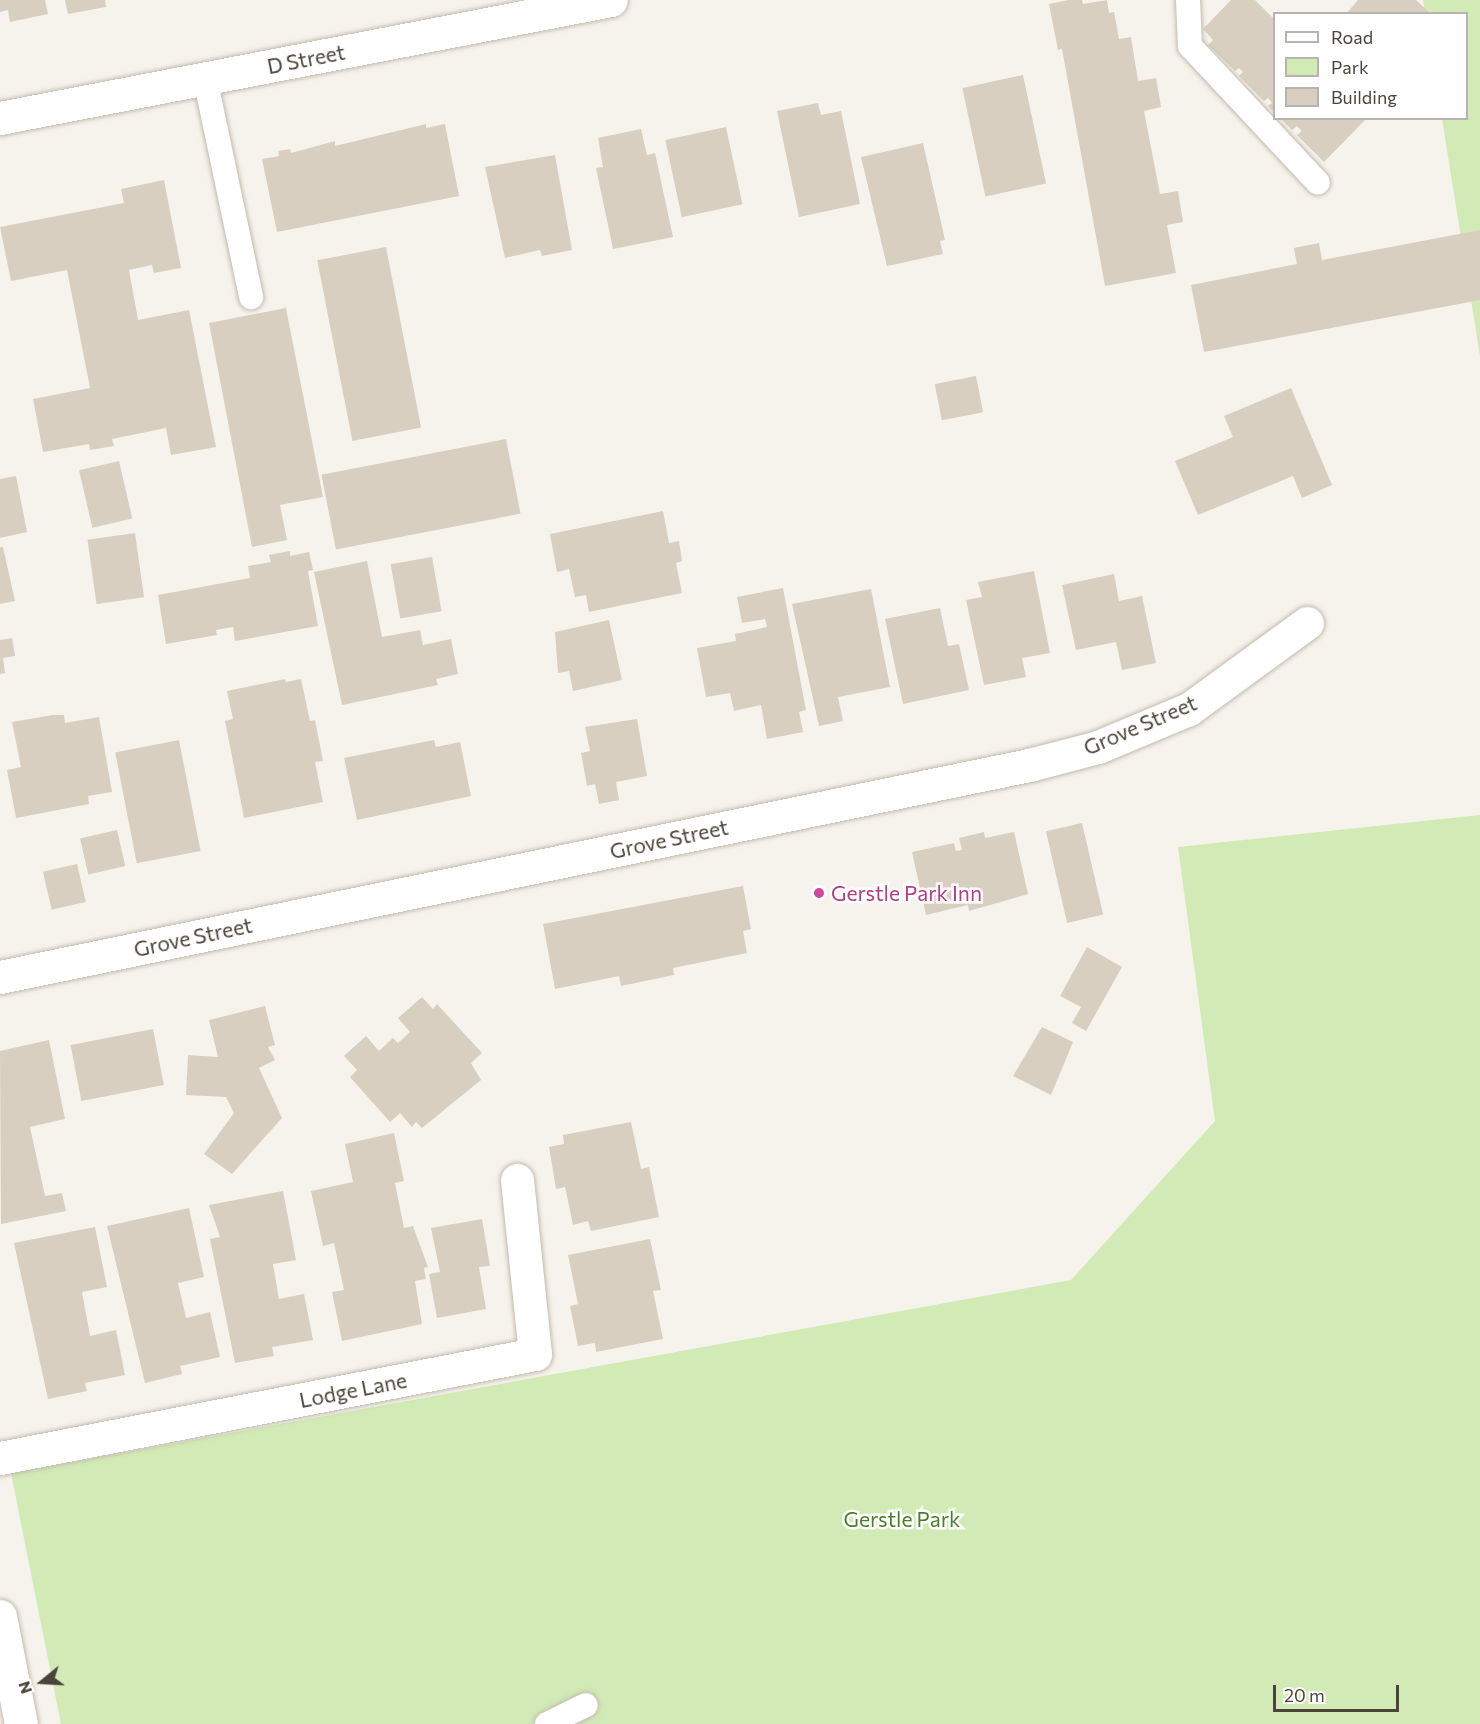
<!DOCTYPE html>
<html>
<head>
<meta charset="utf-8">
<style>
  body { margin:0 }
  #map { position:relative; width:1480px; height:1724px; overflow:hidden; background:#f6f3ec; font-family:Commissioner,sans-serif }
  div>[style] { position:absolute }
  .green>* { inset:0; background:#d2eab5 }
  .building>* { inset:0; background:#d8cfc1; transform-origin:0 0 }
  .roads { filter:drop-shadow(0 0 2px #c2bbae) drop-shadow(0 0 2px #c2bbae) }
  .service>* { height:24px; margin:-12px; padding:0 12px; transform-origin:12px; border-radius:12px; background:#fff }
  .minor>* { height:33px; margin:-16.5px; padding:0 16.5px; transform-origin:16.5px; border-radius:16.5px; background:#fff }
  .tertiary>* { height:33px; margin:-16.5px; padding:0 16.5px; transform-origin:16.5px; border-radius:16.5px; background:#fff }
  .dots>* { width:16px; height:16px; translate:-50% -50%; box-sizing:border-box; border:3px solid #fff; border-radius:50% }
  span { translate:-50% -50%; white-space:nowrap; text-align:center; line-height:1.15; -webkit-text-stroke:5px #fff; paint-order:stroke }
  .street-label { font-size:21px; color:#4b4439 }
  .hotel-label { font-size:21px; color:#b23c85 }
  .left { translate:0 -50%; text-align:left }
  .park-label { font-size:21px; color:#4a7f2a }
  .legend { position:absolute; left:1273px; top:12px; width:195px; height:108px; box-sizing:border-box; background:#fff; border:2px solid #b7b4b0; margin:0; padding:8px 10px; list-style:none; font-size:18px; color:#4b4439 }
  .legend li { display:flex; align-items:center; gap:12px; height:30px }
  .legend b { width:30px; border:2px solid #b7b4b0 }
  .north { position:absolute; left:12px; top:1652px; width:60px; height:60px; -webkit-text-stroke:4px #fff; paint-order:stroke; rotate:252deg; font-size:16px; font-weight:700; line-height:24px; text-align:center; color:#4b4439 }
  .north::after { content:''; display:block; margin:auto; width:21px; height:27px; background:#4b4439; clip-path:polygon(50% 0,100% 100%,50% 72%,0 100%) }
  .scale { position:absolute; left:1273px; top:1685px; width:126px; height:27px; box-sizing:border-box; border:3px solid #4b4439; border-top:0; padding-left:8px; font-size:18px; line-height:21px; white-space:nowrap; color:#4b4439; -webkit-text-stroke:4px #fff; paint-order:stroke }
</style>
</head>
<body>
<div id="map">
  <div class="green">
    <i style="clip-path:polygon(1423px 0,1480px 0,1480px 356px,1442px 119px,1466px 118px,1466px 14px,1425px 13px)"></i>
    <i style="clip-path:polygon(1480px 815px,1480px 1724px,61px 1724px,11px 1473px,1071px 1280px,1215px 1121px,1178px 847px)"></i>
  </div>
  <div class="building">
    <i style="clip-path:polygon(0 0,45px 0,48px 14px,10px 22px,8px 10px,0 12px)"></i>
    <i style="clip-path:polygon(65px 0,105px 0,106px 7px,68px 14px)"></i>
    <i style="clip-path:polygon(1069px 0,1082px 0,1083px 4px,1107px 0,1109px 13px,1114px 12px,1119px 39px,1131px 37px,1138px 81px,1156px 78px,1161px 107px,1144px 111px,1160px 194px,1178px 191px,1183px 222px,1167px 225px,1176px 273px,1105px 286px,1062px 49px,1058px 50px,1049px 4px)"></i>
    <i style="clip-path:polygon(1231px 0,1255px 0,1274px 19px,1274px 113px,1268px 106px,1272px 103px,1268px 98px,1264px 101px,1239px 76px,1243px 72px,1239px 68px,1235px 71px,1208px 45px,1213px 40px,1203px 29px)"></i>
    <i style="clip-path:polygon(1358px 0,1416px 0,1431px 14px,1346px 14px)"></i>
    <i style="left:1023px;top:75px;width:111px;height:62px;rotate:78deg"></i>
    <i style="clip-path:polygon(818px 103px,821px 115px,841px 111px,860px 204px,799px 217px,777px 111px)"></i>
    <i style="clip-path:polygon(1280px 118px,1367px 118px,1324px 162px,1297px 135px,1302px 131px,1297px 126px,1292px 130px)"></i>
    <i style="clip-path:polygon(426px 124px,426px 128px,445px 124px,459px 196px,277px 232px,262px 159px,279px 156px,278px 151px,290px 149px,291px 153px,335px 141px,335px 146px)"></i>
    <i style="left:726px;top:127px;width:79px;height:62px;rotate:78deg"></i>
    <i style="clip-path:polygon(641px 129px,647px 155px,655px 153px,673px 237px,613px 249px,596px 168px,603px 167px,598px 138px)"></i>
    <i style="clip-path:polygon(923px 143px,945px 240px,940px 241px,943px 254px,887px 266px,861px 157px)"></i>
    <i style="clip-path:polygon(555px 155px,572px 250px,542px 256px,540px 250px,505px 258px,485px 167px)"></i>
    <i style="clip-path:polygon(164px 180px,181px 268px,154px 273px,152px 265px,129px 270px,138px 320px,189px 310px,216px 447px,171px 455px,166px 428px,112px 439px,114px 446px,90px 450px,89px 444px,43px 452px,33px 399px,90px 388px,67px 270px,11px 281px,0 227px,124px 203px,121px 189px)"></i>
    <i style="clip-path:polygon(1480px 230px,1480px 300px,1204px 352px,1191px 285px,1297px 264px,1294px 248px,1319px 243px,1322px 260px)"></i>
    <i style="left:386px;top:247px;width:184px;height:70px;rotate:79deg"></i>
    <i style="clip-path:polygon(286px 308px,323px 497px,280px 505px,287px 540px,252px 547px,209px 323px)"></i>
    <i style="left:976px;top:376px;width:37px;height:42px;rotate:79deg"></i>
    <i style="clip-path:polygon(1291px 388px,1332px 485px,1302px 498px,1293px 476px,1198px 515px,1175px 461px,1233px 437px,1224px 416px)"></i>
    <i style="left:506px;top:439px;width:76px;height:188px;rotate:79deg"></i>
    <i style="left:119px;top:461px;width:59px;height:41px;rotate:77deg"></i>
    <i style="clip-path:polygon(16px 476px,27px 532px,0 538px,0 479px)"></i>
    <i style="clip-path:polygon(663px 511px,669px 543px,679px 541px,682px 561px,676px 563px,682px 593px,589px 612px,586px 595px,575px 597px,569px 569px,557px 572px,550px 534px)"></i>
    <i style="left:135px;top:533px;width:65px;height:48px;rotate:82deg"></i>
    <i style="clip-path:polygon(0 547px,3px 547px,15px 601px,0 604px)"></i>
    <i style="clip-path:polygon(290px 551px,290px 556px,309px 552px,313px 570px,308px 571px,318px 626px,235px 641px,233px 627px,216px 630px,217px 635px,166px 644px,158px 595px,250px 578px,248px 566px,271px 562px,269px 555px)"></i>
    <i style="left:432px;top:557px;width:55px;height:42px;rotate:80deg"></i>
    <i style="clip-path:polygon(367px 561px,382px 637px,420px 630px,423px 645px,451px 639px,458px 674px,436px 679px,438px 685px,342px 705px,314px 572px)"></i>
    <i style="clip-path:polygon(1034px 571px,1050px 653px,1022px 658px,1026px 677px,984px 685px,966px 600px,982px 597px,978px 582px)"></i>
    <i style="clip-path:polygon(1114px 574px,1119px 601px,1142px 596px,1156px 663px,1122px 670px,1116px 642px,1076px 650px,1062px 585px)"></i>
    <i style="clip-path:polygon(783px 588px,806px 710px,799px 712px,803px 732px,767px 739px,761px 705px,734px 711px,730px 693px,706px 697px,697px 648px,736px 641px,735px 634px,767px 627px,765px 619px,742px 623px,737px 597px)"></i>
    <i style="clip-path:polygon(871px 589px,890px 687px,838px 697px,843px 721px,819px 726px,792px 604px)"></i>
    <i style="clip-path:polygon(940px 608px,948px 646px,959px 644px,969px 690px,903px 704px,885px 619px)"></i>
    <i style="clip-path:polygon(609px 620px,622px 680px,573px 691px,569px 671px,558px 673px,555px 632px)"></i>
    <i style="clip-path:polygon(12px 638px,15px 656px,3px 658px,5px 673px,0 674px,0 640px)"></i>
    <i style="clip-path:polygon(285px 679px,286px 682px,301px 679px,310px 721px,315px 720px,323px 761px,315px 762px,323px 802px,244px 818px,225px 721px,233px 719px,227px 691px)"></i>
    <i style="clip-path:polygon(53px 715px,64px 715px,65px 723px,99px 717px,112px 792px,88px 796px,89px 804px,16px 818px,7px 770px,21px 767px,12px 722px)"></i>
    <i style="clip-path:polygon(637px 719px,647px 776px,616px 782px,619px 800px,599px 804px,595px 784px,587px 786px,581px 753px,590px 751px,585px 727px)"></i>
    <i style="left:179px;top:740px;width:113px;height:65px;rotate:79deg"></i>
    <i style="clip-path:polygon(434px 740px,436px 747px,460px 742px,471px 796px,357px 820px,344px 758px)"></i>
    <i style="left:1082px;top:823px;width:94px;height:37px;rotate:77deg"></i>
    <i style="left:117px;top:830px;width:37px;height:38px;rotate:77deg"></i>
    <i style="clip-path:polygon(984px 832px,985px 838px,1014px 832px,1028px 894px,969px 911px,968px 905px,926px 915px,912px 852px,954px 843px,956px 851px,962px 850px,959px 838px)"></i>
    <i style="left:77px;top:864px;width:39px;height:35px;rotate:77deg"></i>
    <i style="clip-path:polygon(743px 886px,751px 929px,743px 931px,747px 953px,673px 968px,674px 975px,621px 986px,619px 976px,555px 989px,543px 924px)"></i>
    <i style="clip-path:polygon(1087px 947px,1122px 967px,1086px 1031px,1072px 1023px,1081px 1007px,1060px 996px)"></i>
    <i style="clip-path:polygon(422px 997px,433px 1009px,437px 1004px,482px 1053px,471px 1063px,481px 1080px,422px 1128px,416px 1122px,412px 1127px,400px 1113px,390px 1122px,350px 1077px,357px 1070px,344px 1056px,366px 1036px,379px 1051px,393px 1038px,398px 1043px,410px 1032px,398px 1018px)"></i>
    <i style="clip-path:polygon(265px 1006px,275px 1045px,268px 1047px,275px 1060px,259px 1068px,282px 1118px,232px 1174px,204px 1154px,234px 1113px,226px 1097px,186px 1095px,188px 1055px,218px 1057px,209px 1020px)"></i>
    <i style="clip-path:polygon(1042px 1027px,1073px 1042px,1051px 1095px,1013px 1076px)"></i>
    <i style="left:153px;top:1029px;width:57px;height:84px;rotate:79deg"></i>
    <i style="clip-path:polygon(49px 1040px,65px 1119px,30px 1127px,45px 1196px,62px 1193px,66px 1211px,1px 1224px,0 1051px)"></i>
    <i style="clip-path:polygon(631px 1122px,641px 1169px,649px 1167px,659px 1217px,591px 1231px,588px 1221px,573px 1225px,565px 1187px,556px 1189px,549px 1147px,564px 1144px,563px 1135px)"></i>
    <i style="clip-path:polygon(394px 1133px,404px 1181px,395px 1183px,404px 1228px,413px 1226px,428px 1267px,424px 1268px,426px 1279px,415px 1281px,422px 1324px,342px 1341px,332px 1292px,344px 1290px,334px 1243px,323px 1246px,311px 1191px,353px 1182px,345px 1144px)"></i>
    <i style="clip-path:polygon(283px 1191px,296px 1260px,273px 1264px,279px 1299px,304px 1294px,313px 1340px,272px 1347px,274px 1356px,235px 1363px,210px 1239px,220px 1237px,209px 1205px)"></i>
    <i style="clip-path:polygon(189px 1208px,204px 1277px,178px 1283px,186px 1318px,210px 1312px,220px 1357px,180px 1366px,182px 1374px,145px 1383px,107px 1226px)"></i>
    <i style="clip-path:polygon(482px 1219px,490px 1266px,479px 1267px,486px 1309px,437px 1318px,429px 1274px,440px 1272px,431px 1228px)"></i>
    <i style="clip-path:polygon(95px 1227px,107px 1287px,82px 1292px,90px 1336px,116px 1330px,125px 1375px,85px 1383px,87px 1391px,48px 1399px,14px 1243px)"></i>
    <i style="clip-path:polygon(650px 1239px,661px 1290px,653px 1291px,663px 1339px,596px 1352px,595px 1343px,578px 1346px,570px 1306px,578px 1304px,568px 1255px)"></i>
  </div>
  <div class="roads">
    <div class="service">
      <i style="left:1188px;top:0;width:46px;rotate:87.5deg"></i>
      <i style="left:1190px;top:46px;width:187px;rotate:46.9deg"></i>
      <i style="left:205px;top:78px;width:224px;rotate:78.1deg"></i>
      <i style="left:547px;top:1724px;width:43px;rotate:-26deg"></i>
    </div>
    <div class="minor">
      <i style="left:0;top:977px;width:1051px;rotate:-11.64deg"></i>
      <i style="left:1029px;top:765px;width:71px;rotate:-14.6deg"></i>
      <i style="left:1098px;top:747px;width:99px;rotate:-22.7deg"></i>
      <i style="left:1189px;top:709px;width:146px;rotate:-36.1deg"></i>
      <i style="left:0;top:1458px;width:545px;rotate:-11deg"></i>
      <i style="left:535px;top:1354px;width:175px;rotate:-95.9deg"></i>
      <i style="left:0;top:1616px;width:110px;rotate:79deg"></i>
    </div>
    <div class="tertiary">
      <i style="left:0;top:118px;width:622px;rotate:-10.93deg"></i>
    </div>
  </div>
  <div class="dots">
    <i style="left:819px;top:893px;background:#d1479c"></i>
  </div>
  <div class="street-label">
    <span style="left:306px;top:59px;rotate:-11deg">D Street</span>
    <span style="left:1140px;top:725px;rotate:-23deg">Grove Street</span>
    <span style="left:669px;top:839px;rotate:-12deg">Grove Street</span>
    <span style="left:193px;top:937px;rotate:-12deg">Grove Street</span>
    <span style="left:353px;top:1390px;rotate:-11deg">Lodge Lane</span>
  </div>
  <div class="hotel-label">
    <span class="left" style="left:831px;top:893px">Gerstle Park Inn</span>
  </div>
  <div class="park-label">
    <span style="left:902px;top:1519px">Gerstle Park</span>
  </div>
  <ul class="legend">
  <li><b style="height:8px;background:#fff"></b>Road</li>
  <li><b style="height:16px;background:#d2eab5"></b>Park</li>
  <li><b style="height:16px;background:#d8cfc1"></b>Building</li>
  </ul>
  <div class="north">N</div>
  <div class="scale">20 m</div>
</div>
</body>
</html>
